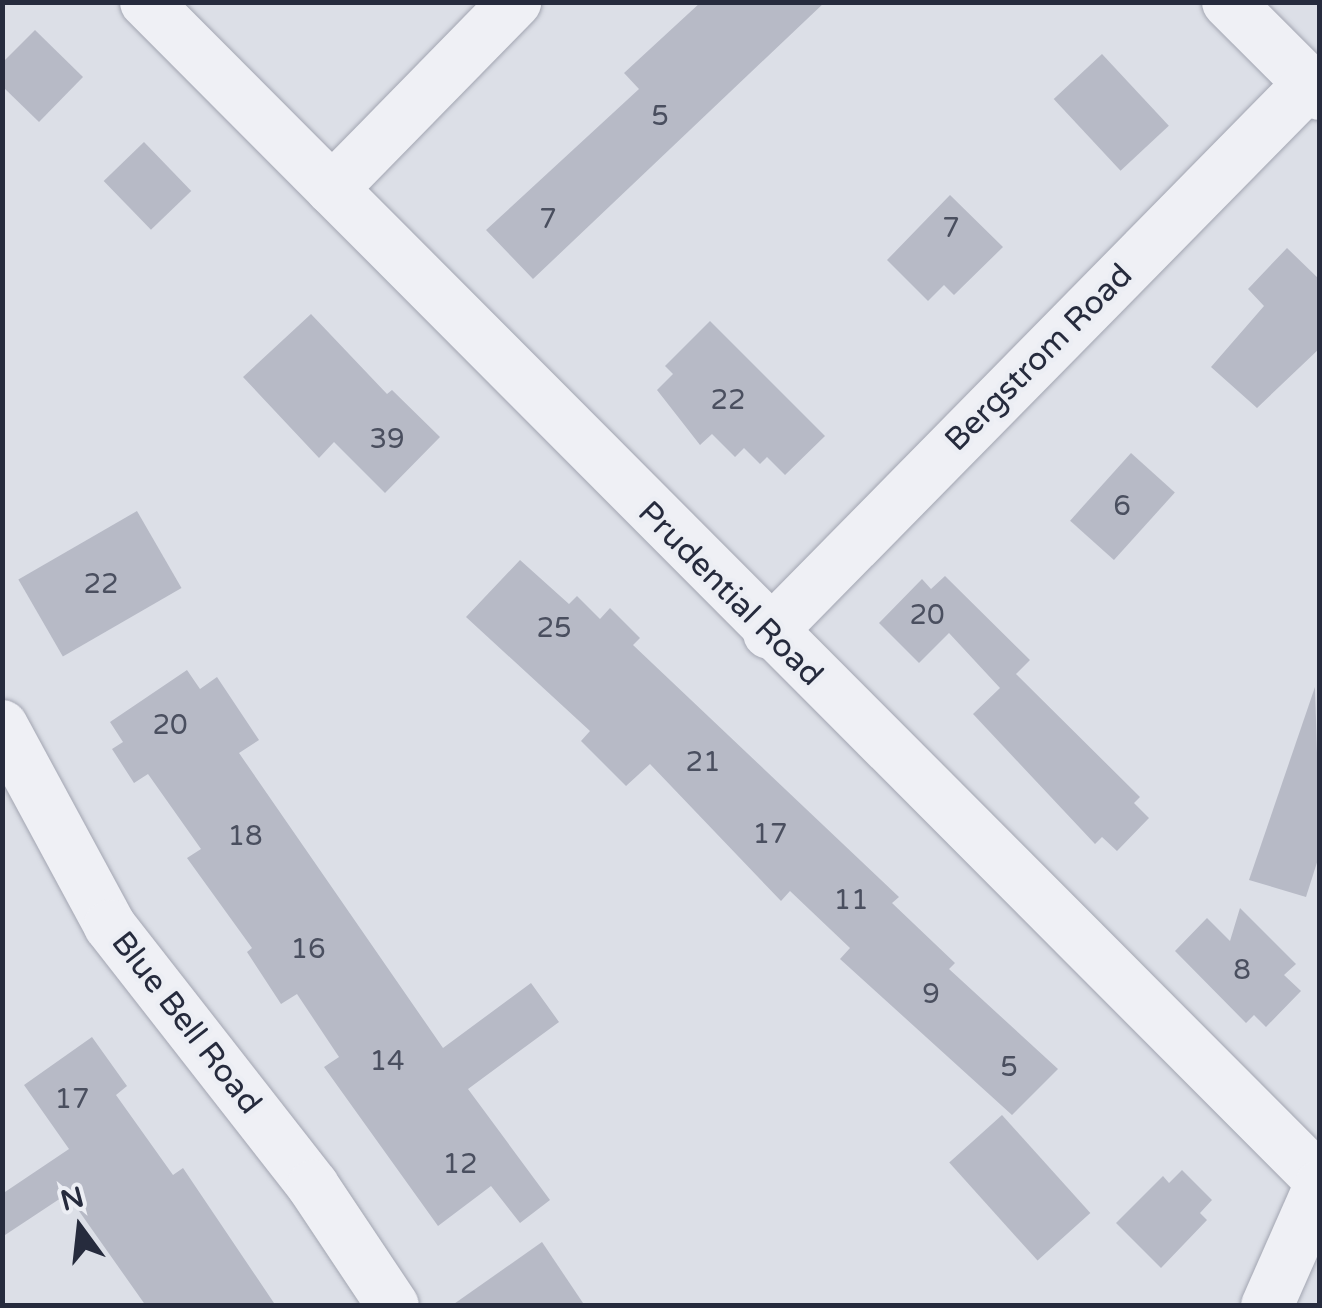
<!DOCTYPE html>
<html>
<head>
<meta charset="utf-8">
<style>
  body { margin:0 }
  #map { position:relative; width:1322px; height:1308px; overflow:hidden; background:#dcdfe7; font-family:"Varela Round",sans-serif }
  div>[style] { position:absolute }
  .building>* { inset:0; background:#b7bac6; transform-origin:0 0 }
  .roads { filter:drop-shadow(0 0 2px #a2a5b1) drop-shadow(0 0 2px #a2a5b1) }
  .minor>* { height:52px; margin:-26px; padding:0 26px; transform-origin:26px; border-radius:26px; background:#eff0f5 }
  span { translate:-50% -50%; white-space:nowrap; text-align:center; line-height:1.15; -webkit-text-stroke:9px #eceef4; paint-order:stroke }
  .number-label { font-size:28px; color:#4a4f5f }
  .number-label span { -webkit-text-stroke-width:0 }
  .street-label { font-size:32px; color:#262b3d }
  .frame { position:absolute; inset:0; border:5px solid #262b3d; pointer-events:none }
  .north { position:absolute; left:30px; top:1178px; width:100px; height:100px; -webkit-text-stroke:8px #eceef4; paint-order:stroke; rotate:345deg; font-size:28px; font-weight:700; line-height:40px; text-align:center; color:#262b3d }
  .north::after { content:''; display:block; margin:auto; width:35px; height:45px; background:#262b3d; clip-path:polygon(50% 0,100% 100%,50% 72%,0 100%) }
</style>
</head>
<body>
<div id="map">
  <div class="building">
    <i style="clip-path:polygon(701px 2px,825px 2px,533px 279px,486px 230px,639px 89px,624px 73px)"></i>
    <i style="clip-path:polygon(35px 30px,83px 77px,39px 122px,2px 86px,2px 63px)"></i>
    <i style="left:1102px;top:54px;width:98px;height:66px;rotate:47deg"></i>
    <i style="left:144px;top:142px;width:68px;height:56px;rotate:46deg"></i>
    <i style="clip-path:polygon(950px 195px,1003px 247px,954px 295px,944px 285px,928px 301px,887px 260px)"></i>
    <i style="clip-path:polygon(1287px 248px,1320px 280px,1320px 348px,1257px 408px,1211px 367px,1264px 306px,1248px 289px)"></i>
    <i style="clip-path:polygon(311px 314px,387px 394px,392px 390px,440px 437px,385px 493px,334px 442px,319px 458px,243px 377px)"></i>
    <i style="clip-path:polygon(710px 321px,825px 436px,785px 475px,767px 457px,760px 464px,744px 448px,735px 457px,712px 434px,700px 445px,657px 390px,673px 374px,665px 366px)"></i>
    <i style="left:1131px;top:453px;width:59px;height:91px;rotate:42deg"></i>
    <i style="left:137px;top:511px;width:89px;height:137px;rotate:60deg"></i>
    <i style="clip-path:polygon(520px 560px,569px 604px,577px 596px,600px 619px,610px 608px,640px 638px,633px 645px,899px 897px,892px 903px,955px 963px,949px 969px,1058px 1069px,1012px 1115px,840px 959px,850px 948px,790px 891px,781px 901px,650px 764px,626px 786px,581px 741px,590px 731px,466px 617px)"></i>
    <i style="clip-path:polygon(945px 576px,1030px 660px,1016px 674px,1140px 797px,1134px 803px,1149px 818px,1117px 851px,1102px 837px,1095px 844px,973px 714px,1000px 688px,949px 633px,919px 663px,879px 623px,922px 579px,931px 589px)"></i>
    <i style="clip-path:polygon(187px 670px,200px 689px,217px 677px,259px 740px,239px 753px,443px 1048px,531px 983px,559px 1022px,468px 1089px,550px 1200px,520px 1223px,491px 1186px,438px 1226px,324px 1067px,339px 1057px,297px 994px,281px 1004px,247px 952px,252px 948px,187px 858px,201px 849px,148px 774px,134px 783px,112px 749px,123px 742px,110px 722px)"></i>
    <i style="clip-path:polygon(1315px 687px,1320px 853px,1306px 897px,1249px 880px)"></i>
    <i style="clip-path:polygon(1240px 908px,1296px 964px,1284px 975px,1301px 991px,1266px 1027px,1254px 1015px,1246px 1023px,1175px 951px,1207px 918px,1230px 941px)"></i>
    <i style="clip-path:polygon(92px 1037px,127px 1086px,116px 1095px,173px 1175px,183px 1168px,276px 1306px,146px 1306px,67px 1194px,2px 1237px,2px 1194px,69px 1149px,24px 1085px)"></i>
    <i style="left:1002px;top:1115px;width:132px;height:71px;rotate:48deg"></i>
    <i style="clip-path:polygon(1182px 1170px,1212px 1200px,1200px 1213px,1207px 1220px,1161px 1268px,1116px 1223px,1163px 1176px,1169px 1183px)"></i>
    <i style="clip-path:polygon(542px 1242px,585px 1306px,451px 1306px)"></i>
  </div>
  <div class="roads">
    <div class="minor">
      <i style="left:146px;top:2px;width:1663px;rotate:45.1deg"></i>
      <i style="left:1228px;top:2px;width:130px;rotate:45deg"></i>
      <i style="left:332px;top:189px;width:262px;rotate:-45.6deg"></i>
      <i style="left:769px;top:633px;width:770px;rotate:-45.47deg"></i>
      <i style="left:2px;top:726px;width:227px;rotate:61.6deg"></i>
      <i style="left:110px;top:926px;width:330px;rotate:52deg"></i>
      <i style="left:313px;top:1186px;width:144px;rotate:56.3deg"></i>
      <i style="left:1267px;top:1306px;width:131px;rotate:-66.2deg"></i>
    </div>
  </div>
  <div class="number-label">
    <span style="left:660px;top:116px">5</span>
    <span style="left:548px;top:219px">7</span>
    <span style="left:951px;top:228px">7</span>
    <span style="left:728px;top:400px">22</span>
    <span style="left:387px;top:439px">39</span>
    <span style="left:1122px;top:506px">6</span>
    <span style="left:101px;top:584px">22</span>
    <span style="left:927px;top:615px">20</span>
    <span style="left:554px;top:628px">25</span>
    <span style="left:170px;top:725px">20</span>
    <span style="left:703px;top:762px">21</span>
    <span style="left:770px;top:834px">17</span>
    <span style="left:245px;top:836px">18</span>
    <span style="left:851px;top:900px">11</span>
    <span style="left:308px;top:949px">16</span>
    <span style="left:1242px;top:970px">8</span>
    <span style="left:931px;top:994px">9</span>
    <span style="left:387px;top:1061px">14</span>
    <span style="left:1009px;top:1067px">5</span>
    <span style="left:72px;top:1099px">17</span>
    <span style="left:460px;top:1164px">12</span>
  </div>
  <div class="street-label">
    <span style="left:1039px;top:358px;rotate:-45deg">Bergstrom Road</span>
    <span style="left:730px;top:594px;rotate:45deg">Prudential Road</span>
    <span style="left:186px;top:1023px;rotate:52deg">Blue Bell Road</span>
  </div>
  <div class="frame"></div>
  <div class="north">N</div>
</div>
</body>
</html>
